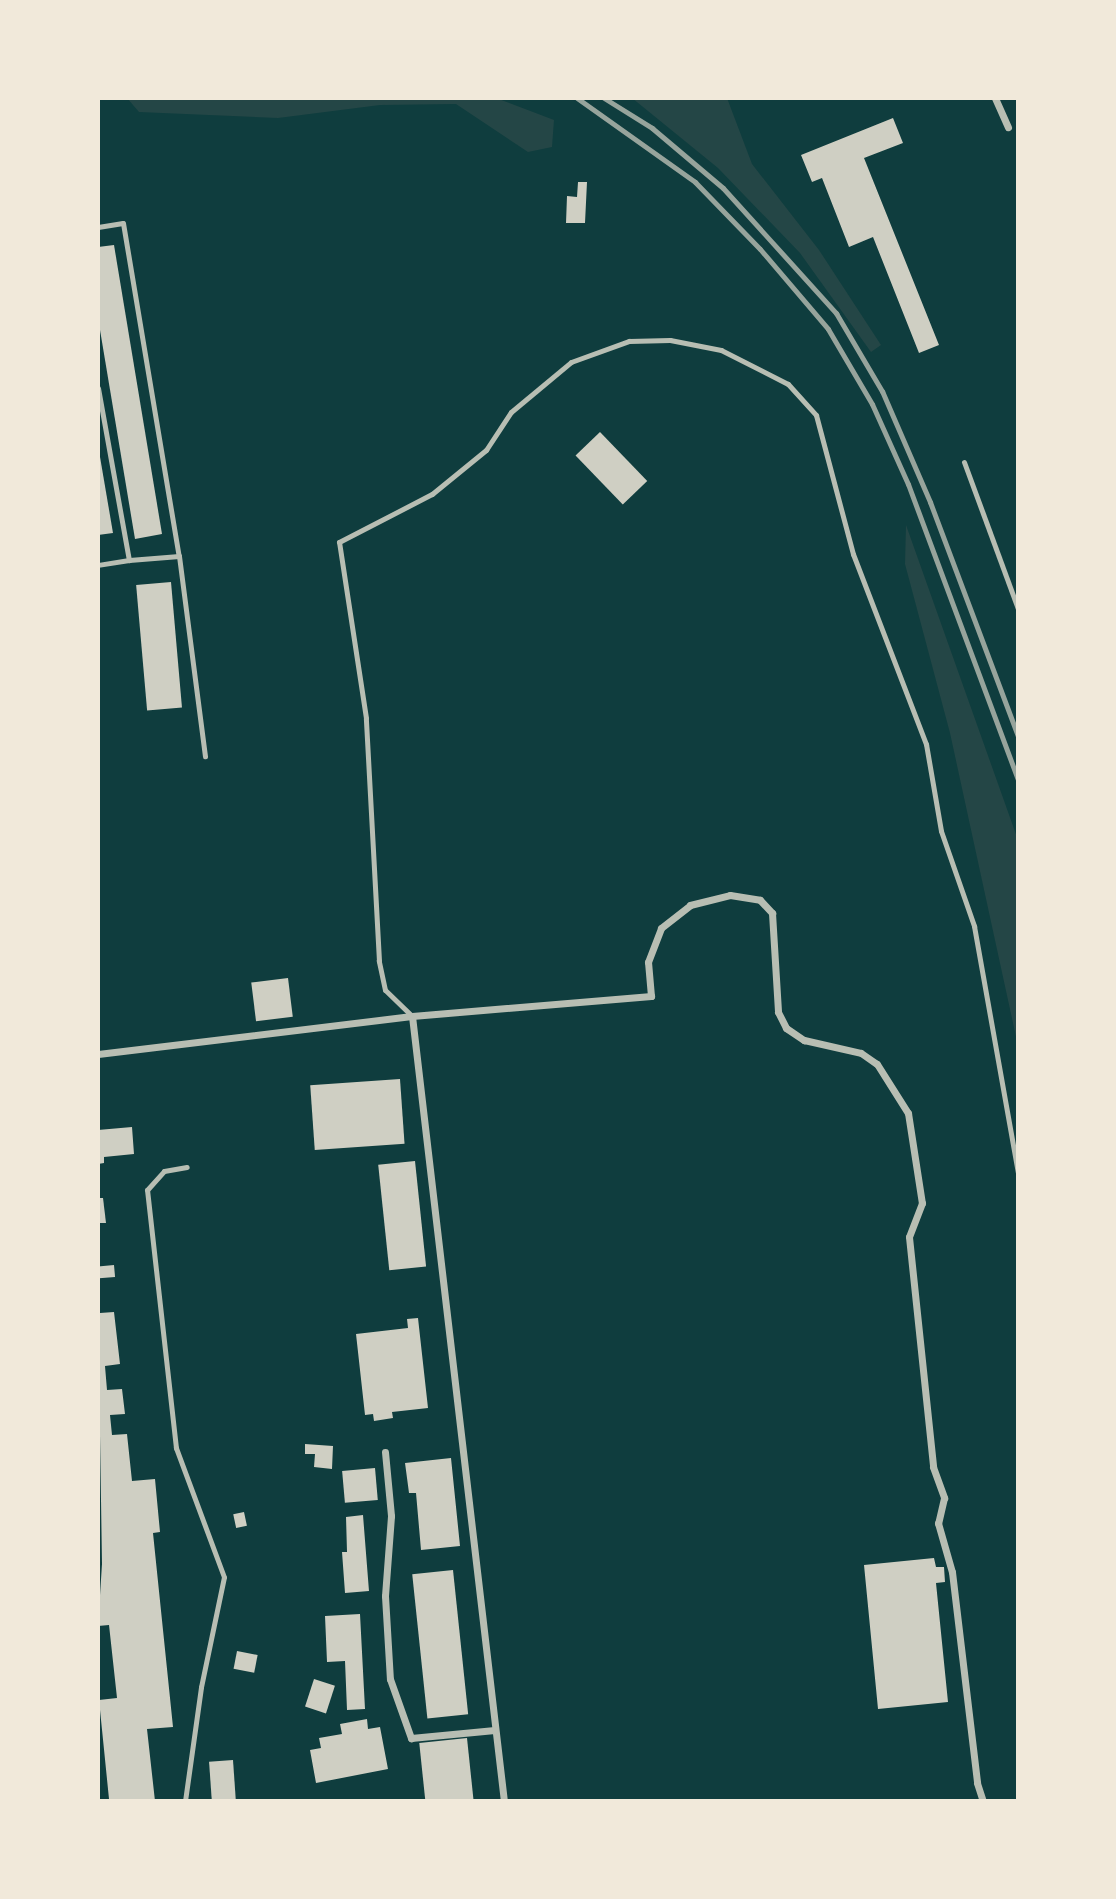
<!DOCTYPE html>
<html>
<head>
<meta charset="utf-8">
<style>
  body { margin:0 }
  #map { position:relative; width:1116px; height:1899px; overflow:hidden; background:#0f3d3e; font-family:Inter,sans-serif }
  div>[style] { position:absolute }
  .green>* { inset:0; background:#244646 }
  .building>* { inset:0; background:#cfcfc3; transform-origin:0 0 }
  .service>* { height:5px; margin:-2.5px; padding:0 2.5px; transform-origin:2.5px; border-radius:2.5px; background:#b8beb3 }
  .minor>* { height:7px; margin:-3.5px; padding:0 3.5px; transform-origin:3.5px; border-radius:3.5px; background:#b8beb3 }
  .rail>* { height:5px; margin:-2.5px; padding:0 2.5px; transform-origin:2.5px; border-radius:2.5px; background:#97a49c }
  span { translate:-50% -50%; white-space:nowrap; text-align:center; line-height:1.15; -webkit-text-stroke:5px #f1e9da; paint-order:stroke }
  .frame { position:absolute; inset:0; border:100px solid #f1e9da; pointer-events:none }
</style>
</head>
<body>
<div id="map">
  <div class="green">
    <i style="clip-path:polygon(127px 98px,496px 98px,554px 120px,552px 147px,528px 152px,456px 104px,380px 105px,278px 118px,139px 112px)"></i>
    <i style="clip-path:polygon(632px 98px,727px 98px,752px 164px,819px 250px,881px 345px,871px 352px,800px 253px,718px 168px)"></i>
    <i style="clip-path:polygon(906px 525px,1018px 840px,1018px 1046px,950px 733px,905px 564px)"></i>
  </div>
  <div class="building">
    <i style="clip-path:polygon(893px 118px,903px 143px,864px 158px,939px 345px,919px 353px,873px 237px,849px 247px,822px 178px,812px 182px,801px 155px)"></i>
    <i style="clip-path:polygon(578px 182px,587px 182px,585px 223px,566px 223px,567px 196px,577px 197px)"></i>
    <i style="clip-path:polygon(114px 245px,162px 534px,135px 539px,98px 318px,98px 247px)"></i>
    <i style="left:600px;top:432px;width:68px;height:34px;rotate:46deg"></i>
    <i style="clip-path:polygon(99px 451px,113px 533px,98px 535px,98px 452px)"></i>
    <i style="left:171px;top:582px;width:126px;height:35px;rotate:85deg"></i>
    <i style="left:288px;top:978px;width:39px;height:37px;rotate:83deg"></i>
    <i style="left:400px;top:1079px;width:65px;height:90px;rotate:86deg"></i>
    <i style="clip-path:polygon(132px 1127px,134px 1154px,104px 1157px,104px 1163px,98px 1164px,98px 1130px)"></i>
    <i style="left:415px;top:1161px;width:106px;height:37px;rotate:84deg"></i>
    <i style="clip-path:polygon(98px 1198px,103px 1198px,106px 1223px,98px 1223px)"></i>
    <i style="left:114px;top:1265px;width:12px;height:16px;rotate:85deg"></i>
    <i style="clip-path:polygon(98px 1307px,100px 1313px,114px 1312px,120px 1364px,105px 1366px,107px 1390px,122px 1389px,125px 1414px,110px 1415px,112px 1435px,127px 1434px,132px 1481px,155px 1479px,160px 1532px,153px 1533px,173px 1727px,147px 1729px,155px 1801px,109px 1799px,99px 1700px,117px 1698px,109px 1625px,98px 1626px,102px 1564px)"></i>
    <i style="clip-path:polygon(418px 1318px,428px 1408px,392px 1412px,393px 1418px,374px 1421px,373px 1414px,365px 1415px,356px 1334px,408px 1328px,407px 1319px)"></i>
    <i style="clip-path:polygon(305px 1444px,333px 1446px,332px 1469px,314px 1467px,315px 1454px,305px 1454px)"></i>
    <i style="clip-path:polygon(451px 1458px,460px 1546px,421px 1550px,416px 1493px,409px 1493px,405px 1463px)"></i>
    <i style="left:375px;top:1468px;width:32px;height:33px;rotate:85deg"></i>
    <i style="left:244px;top:1512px;width:14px;height:11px;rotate:78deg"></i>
    <i style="clip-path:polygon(363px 1515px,369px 1591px,345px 1593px,342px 1552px,347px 1552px,346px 1517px)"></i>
    <i style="clip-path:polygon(934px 1558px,936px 1567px,944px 1567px,945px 1582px,936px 1583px,948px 1702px,878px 1709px,864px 1565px)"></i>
    <i style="left:453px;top:1570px;width:145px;height:41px;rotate:84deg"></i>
    <i style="clip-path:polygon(360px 1614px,365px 1709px,347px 1710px,345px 1661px,327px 1662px,325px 1616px)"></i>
    <i style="left:237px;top:1651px;width:21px;height:18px;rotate:11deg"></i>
    <i style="left:314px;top:1679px;width:22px;height:29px;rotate:18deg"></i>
    <i style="clip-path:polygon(367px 1719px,368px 1729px,380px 1727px,388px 1769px,316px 1783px,310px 1750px,321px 1748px,319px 1738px,342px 1734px,340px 1724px)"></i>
    <i style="left:467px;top:1738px;width:63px;height:48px;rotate:84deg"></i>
    <i style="left:233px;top:1760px;width:41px;height:24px;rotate:86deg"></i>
  </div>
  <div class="service">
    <i style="left:98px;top:227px;width:25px;rotate:-9deg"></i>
    <i style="left:123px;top:223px;width:338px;rotate:80.5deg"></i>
    <i style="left:179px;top:556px;width:50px;rotate:175.4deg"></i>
    <i style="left:98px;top:388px;width:175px;rotate:79.8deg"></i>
    <i style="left:129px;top:560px;width:31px;rotate:171deg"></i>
    <i style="left:964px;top:462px;width:157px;rotate:69.8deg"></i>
    <i style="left:179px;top:556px;width:202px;rotate:82.6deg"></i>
    <i style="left:412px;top:1016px;width:37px;rotate:-136deg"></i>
    <i style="left:385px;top:990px;width:30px;rotate:-102deg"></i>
    <i style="left:379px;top:961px;width:243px;rotate:-93.1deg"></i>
    <i style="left:366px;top:718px;width:178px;rotate:-98.7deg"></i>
    <i style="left:339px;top:542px;width:105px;rotate:-27.3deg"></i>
    <i style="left:432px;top:494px;width:70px;rotate:-39.2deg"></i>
    <i style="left:486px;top:450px;width:45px;rotate:-56.7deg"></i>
    <i style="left:511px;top:412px;width:78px;rotate:-39.8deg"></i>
    <i style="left:571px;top:362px;width:62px;rotate:-19.9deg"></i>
    <i style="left:629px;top:341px;width:41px;rotate:-1.4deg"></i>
    <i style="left:670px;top:340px;width:52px;rotate:11.1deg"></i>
    <i style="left:721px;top:350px;width:75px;rotate:26.9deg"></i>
    <i style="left:788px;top:384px;width:42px;rotate:47.9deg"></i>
    <i style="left:816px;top:415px;width:144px;rotate:75.1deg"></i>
    <i style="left:853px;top:554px;width:204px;rotate:69deg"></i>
    <i style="left:926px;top:744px;width:88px;rotate:80.2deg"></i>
    <i style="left:941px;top:831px;width:101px;rotate:70.8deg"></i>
    <i style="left:974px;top:926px;width:251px;rotate:79.9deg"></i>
    <i style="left:185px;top:1801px;width:115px;rotate:-82deg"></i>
    <i style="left:201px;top:1687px;width:112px;rotate:-78.2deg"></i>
    <i style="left:224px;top:1577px;width:138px;rotate:-110.4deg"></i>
    <i style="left:176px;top:1448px;width:260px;rotate:-96.4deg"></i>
    <i style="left:147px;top:1190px;width:25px;rotate:-48deg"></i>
    <i style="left:164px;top:1171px;width:23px;rotate:-10deg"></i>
  </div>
  <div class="minor">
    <i style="left:995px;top:98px;width:32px;rotate:66deg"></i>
    <i style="left:412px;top:1016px;width:790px;rotate:83.32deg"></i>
    <i style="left:98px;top:1054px;width:316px;rotate:-6.9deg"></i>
    <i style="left:412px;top:1016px;width:240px;rotate:-4.8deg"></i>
    <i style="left:651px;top:996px;width:34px;rotate:-95deg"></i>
    <i style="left:648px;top:962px;width:36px;rotate:-69deg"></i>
    <i style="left:661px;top:928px;width:37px;rotate:-38deg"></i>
    <i style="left:690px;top:905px;width:41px;rotate:-14deg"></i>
    <i style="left:730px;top:895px;width:30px;rotate:9deg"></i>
    <i style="left:760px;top:900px;width:18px;rotate:47deg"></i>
    <i style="left:772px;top:913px;width:99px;rotate:86.5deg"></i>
    <i style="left:778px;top:1012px;width:18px;rotate:63deg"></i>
    <i style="left:786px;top:1028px;width:22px;rotate:34deg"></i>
    <i style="left:804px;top:1040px;width:58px;rotate:12.8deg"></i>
    <i style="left:861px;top:1053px;width:19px;rotate:35deg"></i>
    <i style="left:877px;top:1064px;width:58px;rotate:57.7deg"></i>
    <i style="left:908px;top:1113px;width:91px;rotate:81.2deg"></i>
    <i style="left:922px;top:1203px;width:36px;rotate:111deg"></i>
    <i style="left:909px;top:1237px;width:231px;rotate:84deg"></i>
    <i style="left:933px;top:1467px;width:33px;rotate:70deg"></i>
    <i style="left:944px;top:1498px;width:26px;rotate:103deg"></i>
    <i style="left:938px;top:1523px;width:51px;rotate:74.1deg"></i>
    <i style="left:952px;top:1572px;width:212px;rotate:83.2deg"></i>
    <i style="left:977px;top:1783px;width:19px;rotate:72deg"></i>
    <i style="left:385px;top:1452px;width:64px;rotate:84.6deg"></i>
    <i style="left:391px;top:1516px;width:80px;rotate:94.3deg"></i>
    <i style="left:385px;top:1596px;width:83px;rotate:86.6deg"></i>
    <i style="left:390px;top:1679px;width:63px;rotate:70.4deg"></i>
    <i style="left:411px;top:1738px;width:84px;rotate:-5.4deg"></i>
  </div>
  <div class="rail">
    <i style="left:577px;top:98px;width:145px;rotate:35.4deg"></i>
    <i style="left:695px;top:182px;width:93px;rotate:45.9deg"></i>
    <i style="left:760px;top:249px;width:105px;rotate:49.6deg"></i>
    <i style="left:828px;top:329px;width:87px;rotate:59.6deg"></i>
    <i style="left:872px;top:404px;width:88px;rotate:65.8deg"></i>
    <i style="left:908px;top:484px;width:316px;rotate:69.6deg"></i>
    <i style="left:604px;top:98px;width:57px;rotate:32deg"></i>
    <i style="left:652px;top:128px;width:93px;rotate:40.2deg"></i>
    <i style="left:723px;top:188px;width:169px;rotate:47.9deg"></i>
    <i style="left:836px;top:313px;width:91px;rotate:59.5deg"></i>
    <i style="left:882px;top:391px;width:121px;rotate:66.6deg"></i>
    <i style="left:930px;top:502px;width:250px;rotate:69.4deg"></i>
  </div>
  <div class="frame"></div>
</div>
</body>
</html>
